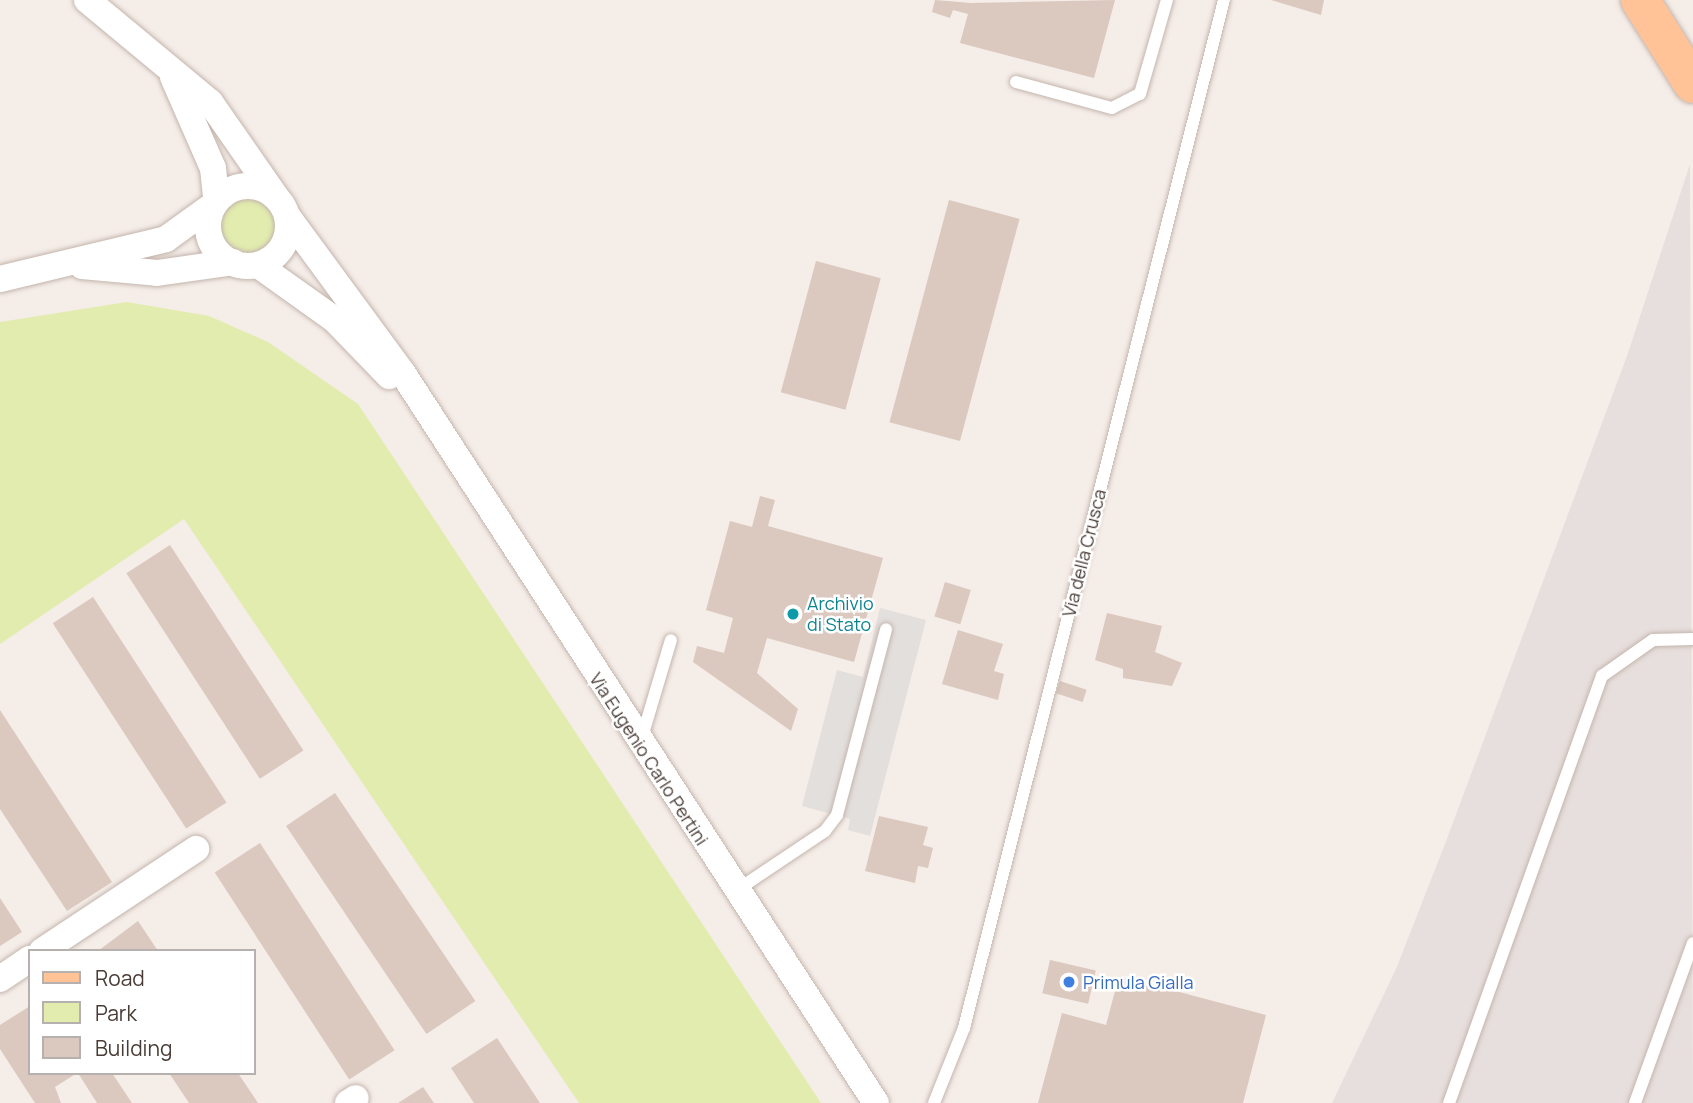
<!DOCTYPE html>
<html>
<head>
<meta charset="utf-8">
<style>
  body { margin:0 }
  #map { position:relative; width:1693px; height:1103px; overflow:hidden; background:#f5ede8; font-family:Manrope,sans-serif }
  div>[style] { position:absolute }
  .industrial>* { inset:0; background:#e7dfdd }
  .green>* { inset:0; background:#e2ecae }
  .round { border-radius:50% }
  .parking>* { inset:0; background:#e3dfdd }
  .building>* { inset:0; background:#dbc8bf; transform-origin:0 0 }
  .roads { filter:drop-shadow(0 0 2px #c4b5ad) drop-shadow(0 0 2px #c4b5ad) }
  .service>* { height:12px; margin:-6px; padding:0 6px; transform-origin:6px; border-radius:6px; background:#fff }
  .minor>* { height:26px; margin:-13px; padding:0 13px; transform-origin:13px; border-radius:13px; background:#fff }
  .minor>.ring { margin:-13px; padding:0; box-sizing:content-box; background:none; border:26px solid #fff; border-radius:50% }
  .primary>* { height:38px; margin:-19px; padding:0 19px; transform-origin:19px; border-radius:19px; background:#ffc397 }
  .dots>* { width:19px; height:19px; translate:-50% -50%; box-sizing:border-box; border:4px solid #fff; border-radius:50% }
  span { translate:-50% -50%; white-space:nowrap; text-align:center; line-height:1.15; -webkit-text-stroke:5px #fff; paint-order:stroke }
  .street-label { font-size:18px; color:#493c36 }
  .culture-label { font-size:18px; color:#0d838f }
  .left { translate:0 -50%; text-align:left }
  .shop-label { font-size:18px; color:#366cbe }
  .legend { position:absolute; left:28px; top:949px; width:228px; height:126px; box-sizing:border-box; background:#fff; border:2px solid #b6b1af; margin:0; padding:9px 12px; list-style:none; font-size:21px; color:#493c36 }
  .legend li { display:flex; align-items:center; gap:14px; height:35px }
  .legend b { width:35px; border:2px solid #b6b1af }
</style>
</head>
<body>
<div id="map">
  <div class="industrial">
    <i style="clip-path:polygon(1690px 164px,1693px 1103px,1332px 1103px,1396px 969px,1445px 844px,1627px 356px)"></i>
  </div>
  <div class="green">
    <i class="round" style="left:218px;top:197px;width:62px;height:62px"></i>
    <i style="clip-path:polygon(127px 302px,209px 316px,268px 342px,358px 404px,821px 1103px,579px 1103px,184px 519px,0 644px,0 322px)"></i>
  </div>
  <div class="parking">
    <i style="clip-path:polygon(880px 608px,926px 620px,870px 836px,848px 830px,850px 819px,802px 806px,837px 670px,863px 677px)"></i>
  </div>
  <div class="building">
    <i style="clip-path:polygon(935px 0,971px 3px,1115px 0,1094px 78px,960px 43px,968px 14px,953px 10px,950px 18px,932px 12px)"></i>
    <i style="clip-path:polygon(1271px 0,1324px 0,1321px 15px)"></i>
    <i style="left:949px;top:200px;width:73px;height:230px;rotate:15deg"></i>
    <i style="left:816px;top:261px;width:67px;height:136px;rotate:15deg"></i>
    <i style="clip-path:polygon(760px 496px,775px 500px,768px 526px,883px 558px,854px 662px,767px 638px,757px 673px,798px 709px,791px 731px,693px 662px,697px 646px,724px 653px,733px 618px,706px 610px,730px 521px,752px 527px)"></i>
    <i style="left:170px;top:545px;width:245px;height:52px;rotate:57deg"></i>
    <i style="left:945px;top:582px;width:27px;height:36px;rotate:17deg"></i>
    <i style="left:93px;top:597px;width:245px;height:48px;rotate:57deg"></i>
    <i style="clip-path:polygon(1107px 613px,1162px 626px,1155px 652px,1182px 663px,1172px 686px,1123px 678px,1123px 669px,1095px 660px)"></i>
    <i style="clip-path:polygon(958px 630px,1003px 644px,994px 671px,1004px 674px,998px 700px,942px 684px)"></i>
    <i style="left:1060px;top:681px;width:28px;height:13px;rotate:18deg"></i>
    <i style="clip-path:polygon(0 710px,112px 882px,67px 911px,0 809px)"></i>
    <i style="left:335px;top:793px;width:251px;height:59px;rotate:56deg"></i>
    <i style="clip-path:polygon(879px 816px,928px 827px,923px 845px,933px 848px,928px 868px,918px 866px,915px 883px,865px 871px)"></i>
    <i style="left:260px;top:843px;width:247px;height:54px;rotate:57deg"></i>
    <i style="clip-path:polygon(0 898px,22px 932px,0 946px)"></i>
    <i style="clip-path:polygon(138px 921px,158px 951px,98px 951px)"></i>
    <i style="left:1050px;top:960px;width:47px;height:34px;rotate:13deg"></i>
    <i style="clip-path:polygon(1119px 976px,1266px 1015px,1243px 1103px,1038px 1103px,1062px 1013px,1106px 1025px)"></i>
    <i style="clip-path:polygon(30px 1006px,30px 1073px,77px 1073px,55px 1087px,61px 1103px,35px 1103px,0 1049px,0 1025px)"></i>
    <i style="clip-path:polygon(497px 1038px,540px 1103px,474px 1103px,451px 1068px)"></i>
    <i style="clip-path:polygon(78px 1073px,112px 1073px,132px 1103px,97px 1103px)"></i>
    <i style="clip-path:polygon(169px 1073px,238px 1073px,258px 1103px,189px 1103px)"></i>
    <i style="clip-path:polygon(423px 1087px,434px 1103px,398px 1103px)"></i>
  </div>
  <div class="roads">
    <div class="service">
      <i style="left:1016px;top:82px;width:99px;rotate:15.2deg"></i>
      <i style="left:1112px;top:108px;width:31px;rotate:-27deg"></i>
      <i style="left:1140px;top:94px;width:98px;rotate:-74deg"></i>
      <i style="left:642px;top:737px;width:101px;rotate:-73.4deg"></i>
      <i style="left:737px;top:890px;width:106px;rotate:-33.8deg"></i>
      <i style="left:825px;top:831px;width:20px;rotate:-53deg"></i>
      <i style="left:837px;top:815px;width:192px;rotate:-75.2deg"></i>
      <i style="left:934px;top:1103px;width:81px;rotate:-68.2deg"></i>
      <i style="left:964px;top:1028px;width:1060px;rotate:-75.81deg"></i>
      <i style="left:1449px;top:1103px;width:454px;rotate:-70.3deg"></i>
      <i style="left:1602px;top:676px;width:62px;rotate:-35.2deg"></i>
      <i style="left:1653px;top:640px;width:40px;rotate:-1.4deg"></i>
      <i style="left:1635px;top:1103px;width:170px;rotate:-70.1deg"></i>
    </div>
    <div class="minor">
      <i style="left:87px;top:0;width:160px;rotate:39.7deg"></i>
      <i style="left:210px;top:102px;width:116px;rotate:55.2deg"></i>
      <i style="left:173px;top:77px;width:99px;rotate:66.3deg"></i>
      <i style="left:213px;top:168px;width:30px;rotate:84deg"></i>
      <i class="ring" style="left:208px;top:186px;width:54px;height:54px"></i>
      <i style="left:288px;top:217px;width:192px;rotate:53.7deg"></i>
      <i style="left:402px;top:372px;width:871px;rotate:57.04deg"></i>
      <i style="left:258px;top:265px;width:95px;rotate:35.5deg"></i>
      <i style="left:335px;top:320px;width:78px;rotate:46deg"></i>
      <i style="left:82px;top:266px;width:75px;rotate:5.3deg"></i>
      <i style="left:157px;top:273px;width:77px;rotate:-8.2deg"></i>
      <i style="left:0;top:279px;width:171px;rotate:-13.5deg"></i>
      <i style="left:166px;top:239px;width:53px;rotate:-35.8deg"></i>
      <i style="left:42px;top:951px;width:185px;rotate:-33.5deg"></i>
      <i style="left:0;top:979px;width:36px;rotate:-34deg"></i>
      <i style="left:348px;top:1103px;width:9px;rotate:-32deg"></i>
    </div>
    <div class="primary">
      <i style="left:1640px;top:0;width:99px;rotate:57.8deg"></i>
    </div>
  </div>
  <div class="dots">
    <i style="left:793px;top:614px;background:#0f9aa8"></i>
    <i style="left:1069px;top:982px;background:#3f7fe0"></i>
  </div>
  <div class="street-label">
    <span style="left:1084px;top:553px;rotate:-76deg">Via della Crusca</span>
    <span style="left:649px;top:759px;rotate:57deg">Via Eugenio Carlo Pertini</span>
  </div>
  <div class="culture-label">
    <span class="left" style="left:807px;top:614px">Archivio<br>di Stato</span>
  </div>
  <div class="shop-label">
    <span class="left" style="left:1083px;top:982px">Primula Gialla</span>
  </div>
  <ul class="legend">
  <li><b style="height:9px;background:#ffc397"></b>Road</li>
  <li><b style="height:19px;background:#e2ecae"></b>Park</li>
  <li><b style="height:19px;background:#dbc8bf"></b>Building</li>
  </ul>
</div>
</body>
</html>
